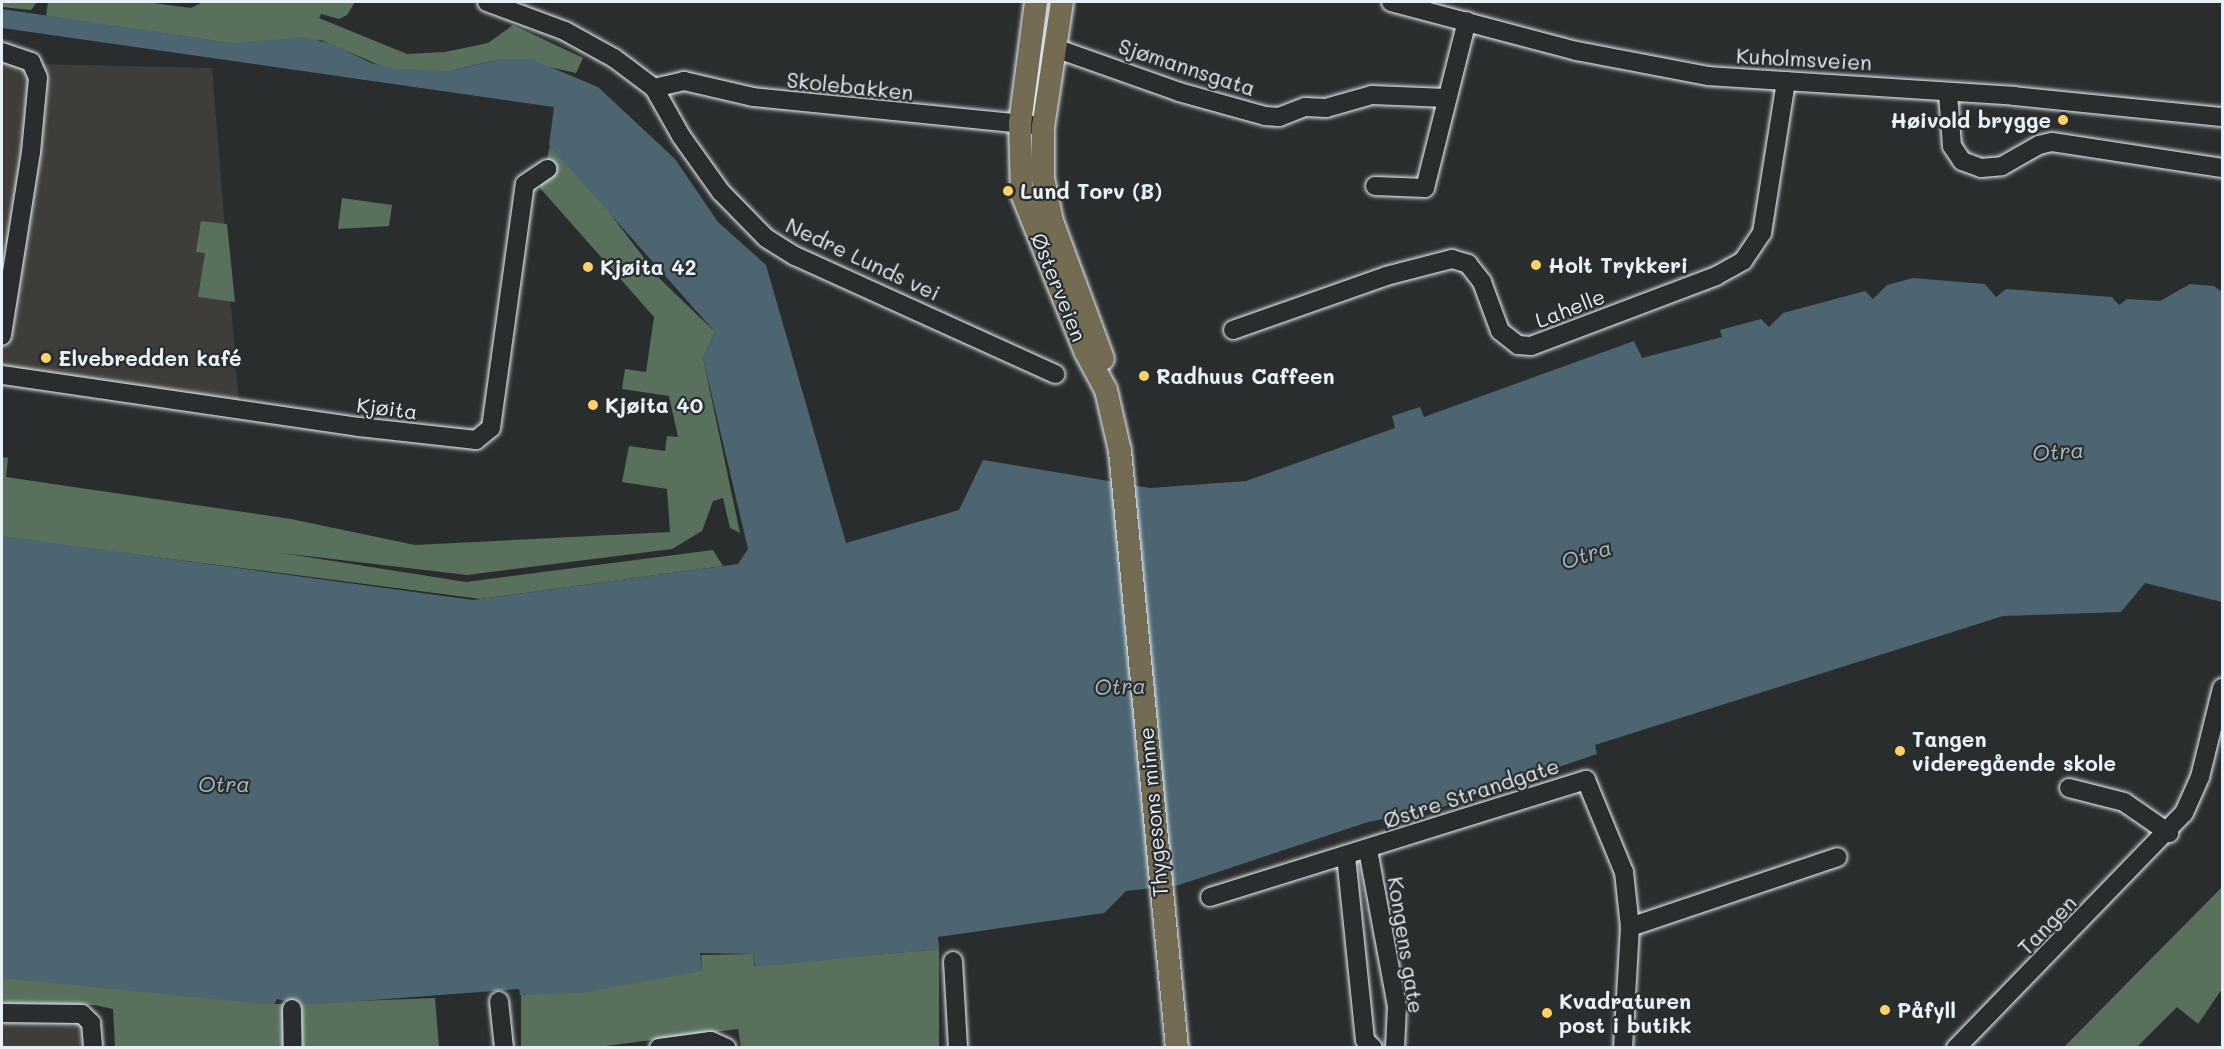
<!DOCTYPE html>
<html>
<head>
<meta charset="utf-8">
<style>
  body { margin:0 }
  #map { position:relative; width:2224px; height:1049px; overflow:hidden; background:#2a2d2e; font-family:Mali,sans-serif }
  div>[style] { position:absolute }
  .built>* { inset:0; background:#3e3d39; transform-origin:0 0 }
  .green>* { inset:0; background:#59705c }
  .water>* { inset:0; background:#4c6571 }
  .roads { filter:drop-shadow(0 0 2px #e8f1f8) drop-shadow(0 0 2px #e8f1f8) }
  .minor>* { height:18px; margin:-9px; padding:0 9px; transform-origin:9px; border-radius:9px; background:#2a2d2e }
  .major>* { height:22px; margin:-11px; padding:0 11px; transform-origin:11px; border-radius:11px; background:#736b52 }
  .dots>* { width:16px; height:16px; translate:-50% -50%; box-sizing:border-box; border:3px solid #2a2d2e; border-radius:50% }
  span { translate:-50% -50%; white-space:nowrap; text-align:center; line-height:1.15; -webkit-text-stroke:4.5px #2a2d2e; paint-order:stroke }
  .street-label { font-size:21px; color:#e8f1f8 }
  .poi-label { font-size:21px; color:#e8f1f8; font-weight:700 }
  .right { translate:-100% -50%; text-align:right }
  .left { translate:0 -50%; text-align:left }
  .water-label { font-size:22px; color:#aab9c2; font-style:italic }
  .frame { position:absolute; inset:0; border:3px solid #e8f1f8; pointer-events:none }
</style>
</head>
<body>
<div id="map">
  <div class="built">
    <i style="clip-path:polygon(2px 57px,39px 64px,212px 68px,239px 404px,2px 374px)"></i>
    <i style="left:2px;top:1006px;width:83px;height:42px;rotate:2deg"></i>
  </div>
  <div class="green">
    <i style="clip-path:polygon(2px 2px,37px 2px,31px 10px,2px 7px)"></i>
    <i style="clip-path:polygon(48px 2px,145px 2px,191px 8px,203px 2px,355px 2px,347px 15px,339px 19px,321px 14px,319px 18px,407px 54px,445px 52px,488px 43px,513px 25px,583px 58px,576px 73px,519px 60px,491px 61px,438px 74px,393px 71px,321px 40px,244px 45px,46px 16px)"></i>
    <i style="clip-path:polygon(550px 146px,599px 199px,660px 279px,715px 332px,703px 358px,740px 533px,730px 528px,723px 498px,713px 501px,702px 531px,672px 549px,467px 575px,282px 553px,466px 582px,713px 550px,723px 566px,481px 599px,2px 537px,2px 457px,8px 458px,6px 477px,291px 519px,415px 545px,670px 532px,667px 489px,622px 482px,629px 446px,665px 451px,667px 436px,678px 437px,669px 396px,622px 389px,625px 369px,646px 372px,654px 317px,540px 188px)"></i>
    <i style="clip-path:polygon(342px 198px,392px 205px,389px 226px,338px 229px)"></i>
    <i style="clip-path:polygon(201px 221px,227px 224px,235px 302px,198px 297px,205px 253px,196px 252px)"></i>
    <i style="clip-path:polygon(2222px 887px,2222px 989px,2198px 1024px,2177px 1007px,2137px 1047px,2065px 1046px)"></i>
    <i style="clip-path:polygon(939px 949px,939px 1047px,741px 1047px,738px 1029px,598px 1047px,521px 1048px,521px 995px,702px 970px,701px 955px,753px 954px,754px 966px)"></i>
    <i style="clip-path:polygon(2px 977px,277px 1004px,435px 998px,439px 1047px,115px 1047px,113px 1009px,95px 1005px,2px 1003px)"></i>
  </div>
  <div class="water">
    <i style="clip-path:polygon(2px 9px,232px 43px,305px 37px,332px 44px,371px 63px,398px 69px,450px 71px,500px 59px,531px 59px,598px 87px,675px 159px,718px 222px,766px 265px,846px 543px,959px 510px,983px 460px,1150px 488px,1246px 481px,1395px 428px,1392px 416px,1420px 407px,1424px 417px,1634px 341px,1642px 358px,1722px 337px,1720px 330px,1761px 319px,1769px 327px,1783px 313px,1865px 291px,1873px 299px,1887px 285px,1913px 278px,1985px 284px,1996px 297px,2006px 289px,2112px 297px,2119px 305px,2127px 299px,2160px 301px,2190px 284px,2214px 286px,2222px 292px,2222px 602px,2145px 583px,2121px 612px,2003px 616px,1595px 745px,1597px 754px,1442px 807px,1368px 822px,1179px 885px,1126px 891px,1104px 913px,938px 937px,939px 949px,755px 967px,753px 954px,700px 953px,702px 971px,582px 993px,520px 995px,519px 989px,307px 1005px,277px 999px,274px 1005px,2px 978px,2px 536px,473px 600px,738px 564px,748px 549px,703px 358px,715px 332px,549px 145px,554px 107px,2px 28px)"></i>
  </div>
  <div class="roads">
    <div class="minor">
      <i style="left:487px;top:2px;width:83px;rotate:20.4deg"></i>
      <i style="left:565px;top:31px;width:56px;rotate:28.9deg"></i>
      <i style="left:614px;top:58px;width:50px;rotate:36.9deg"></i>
      <i style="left:654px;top:88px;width:55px;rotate:60.6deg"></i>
      <i style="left:681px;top:136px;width:69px;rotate:54.5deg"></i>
      <i style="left:721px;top:192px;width:64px;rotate:45.6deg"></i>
      <i style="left:766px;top:238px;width:34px;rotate:32deg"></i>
      <i style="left:795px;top:256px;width:286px;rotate:24.4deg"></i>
      <i style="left:1391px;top:2px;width:192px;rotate:14.8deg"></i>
      <i style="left:1577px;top:51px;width:133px;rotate:10.8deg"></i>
      <i style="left:1708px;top:76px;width:307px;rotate:3.7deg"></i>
      <i style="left:2014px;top:96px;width:209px;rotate:5.8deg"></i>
      <i style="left:1055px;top:48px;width:132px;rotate:19.5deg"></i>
      <i style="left:1179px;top:92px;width:89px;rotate:15.6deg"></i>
      <i style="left:1265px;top:116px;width:14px;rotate:4deg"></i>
      <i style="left:1279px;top:117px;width:28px;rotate:-21deg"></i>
      <i style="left:1305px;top:107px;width:21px;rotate:3deg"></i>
      <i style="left:1326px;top:108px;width:48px;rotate:-15.8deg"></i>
      <i style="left:1372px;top:95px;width:75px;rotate:2.3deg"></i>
      <i style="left:2px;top:52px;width:31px;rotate:19deg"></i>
      <i style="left:31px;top:62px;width:17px;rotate:66deg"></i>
      <i style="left:38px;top:78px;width:74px;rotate:95.4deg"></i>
      <i style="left:31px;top:152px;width:186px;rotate:99deg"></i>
      <i style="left:654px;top:88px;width:31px;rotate:-13deg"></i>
      <i style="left:684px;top:81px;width:71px;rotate:13.1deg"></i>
      <i style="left:753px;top:97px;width:280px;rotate:5.7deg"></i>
      <i style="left:1948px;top:93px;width:53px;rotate:85.7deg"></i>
      <i style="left:1952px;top:146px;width:18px;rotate:56deg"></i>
      <i style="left:1962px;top:161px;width:20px;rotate:20deg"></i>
      <i style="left:1981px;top:168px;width:21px;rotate:-5deg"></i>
      <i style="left:2002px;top:166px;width:43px;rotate:-29.6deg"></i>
      <i style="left:2039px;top:145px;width:13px;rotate:-13deg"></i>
      <i style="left:2052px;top:142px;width:172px;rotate:8.7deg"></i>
      <i style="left:1375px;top:186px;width:50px;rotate:2.3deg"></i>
      <i style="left:1425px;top:188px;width:172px;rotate:-75.9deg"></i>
      <i style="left:1233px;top:330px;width:162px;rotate:-19.4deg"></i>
      <i style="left:1386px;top:276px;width:68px;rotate:-14.4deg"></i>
      <i style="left:1452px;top:259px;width:17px;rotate:17deg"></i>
      <i style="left:1468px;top:264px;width:23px;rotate:52deg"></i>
      <i style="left:1482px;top:282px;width:52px;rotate:69.8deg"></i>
      <i style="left:1500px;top:331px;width:23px;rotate:38deg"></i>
      <i style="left:1518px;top:345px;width:13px;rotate:4deg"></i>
      <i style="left:1531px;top:346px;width:198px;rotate:-20.7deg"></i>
      <i style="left:1716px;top:276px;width:31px;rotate:-29deg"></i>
      <i style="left:1743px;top:261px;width:34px;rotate:-56deg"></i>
      <i style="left:1762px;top:233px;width:154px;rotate:-81deg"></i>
      <i style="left:2px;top:375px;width:361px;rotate:8.3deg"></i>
      <i style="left:359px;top:427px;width:118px;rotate:6.3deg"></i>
      <i style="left:476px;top:440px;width:19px;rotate:-39deg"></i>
      <i style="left:491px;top:428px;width:246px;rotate:-82.1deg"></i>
      <i style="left:525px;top:184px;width:27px;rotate:-34deg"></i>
      <i style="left:2069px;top:788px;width:57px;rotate:14.3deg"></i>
      <i style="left:2124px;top:802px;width:55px;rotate:34.6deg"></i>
      <i style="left:1368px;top:850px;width:159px;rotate:79.5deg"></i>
      <i style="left:1397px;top:1006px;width:42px;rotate:92.7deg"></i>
      <i style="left:1346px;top:856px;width:185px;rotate:84.1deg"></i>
      <i style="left:1365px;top:1040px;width:11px;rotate:45deg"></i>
      <i style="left:1210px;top:897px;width:394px;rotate:-17.3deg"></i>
      <i style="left:1586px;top:780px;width:100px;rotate:67.6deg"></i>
      <i style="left:1624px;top:872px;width:55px;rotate:83.8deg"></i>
      <i style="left:1630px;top:927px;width:121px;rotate:93.3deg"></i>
      <i style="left:1630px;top:927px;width:219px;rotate:-18.6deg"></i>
      <i style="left:953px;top:961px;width:87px;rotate:86.7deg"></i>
      <i style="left:499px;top:1001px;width:47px;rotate:83.9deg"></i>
      <i style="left:292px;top:1009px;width:39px;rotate:89deg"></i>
      <i style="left:2px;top:1013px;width:80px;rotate:0.7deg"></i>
      <i style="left:82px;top:1014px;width:13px;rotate:45deg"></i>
      <i style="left:91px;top:1023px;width:25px;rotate:85deg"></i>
      <i style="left:659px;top:1048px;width:52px;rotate:-7.7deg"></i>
      <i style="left:711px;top:1041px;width:17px;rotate:24deg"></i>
      <i style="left:1956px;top:1048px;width:327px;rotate:-45.9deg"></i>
      <i style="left:2184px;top:813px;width:39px;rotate:-66deg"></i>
      <i style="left:2200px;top:777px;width:92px;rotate:-76.1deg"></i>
    </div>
    <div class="major">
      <i style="left:1036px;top:2px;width:122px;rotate:97.5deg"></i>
      <i style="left:1020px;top:123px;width:71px;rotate:88.4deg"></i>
      <i style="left:1022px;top:194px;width:169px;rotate:68.1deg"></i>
      <i style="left:1085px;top:351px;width:44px;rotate:61.7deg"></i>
      <i style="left:1106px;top:390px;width:63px;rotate:77.1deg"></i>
      <i style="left:1120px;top:451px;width:600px;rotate:84.55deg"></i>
      <i style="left:1062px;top:2px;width:126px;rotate:98.6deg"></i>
      <i style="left:1043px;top:127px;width:51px;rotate:90deg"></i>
      <i style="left:1043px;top:178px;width:44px;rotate:78.2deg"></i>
      <i style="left:1052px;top:221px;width:147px;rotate:69.7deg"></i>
    </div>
  </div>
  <div class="dots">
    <i style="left:2063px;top:120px;background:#ffd166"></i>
    <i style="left:1008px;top:191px;background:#ffd166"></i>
    <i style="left:1536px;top:265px;background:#ffd166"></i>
    <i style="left:588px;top:267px;background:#ffd166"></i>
    <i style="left:46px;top:358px;background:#ffd166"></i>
    <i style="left:1144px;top:376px;background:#ffd166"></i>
    <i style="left:593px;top:405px;background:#ffd166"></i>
    <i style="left:1900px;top:751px;background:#ffd166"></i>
    <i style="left:1885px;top:1010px;background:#ffd166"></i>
    <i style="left:1547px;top:1013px;background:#ffd166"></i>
  </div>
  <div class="street-label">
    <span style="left:1804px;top:59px;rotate:3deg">Kuholmsveien</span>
    <span style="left:1187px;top:67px;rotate:18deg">Sjømannsgata</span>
    <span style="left:850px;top:86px;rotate:6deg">Skolebakken</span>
    <span style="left:863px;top:259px;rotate:25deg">Nedre Lunds vei</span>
    <span style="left:1059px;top:287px;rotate:68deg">Østerveien</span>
    <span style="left:1570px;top:308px;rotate:-21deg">Lahelle</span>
    <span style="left:387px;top:408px;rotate:7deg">Kjøita</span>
    <span style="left:1471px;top:793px;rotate:-18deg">Østre Strandgate</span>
    <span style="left:1153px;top:812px;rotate:-95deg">Thygesons minne</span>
    <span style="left:2047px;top:925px;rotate:-46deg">Tangen</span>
    <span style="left:1406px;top:945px;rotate:81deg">Kongens gate</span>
  </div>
  <div class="poi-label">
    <span class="right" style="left:2051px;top:120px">Høivold brygge</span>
    <span class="left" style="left:1020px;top:191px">Lund Torv (B)</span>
    <span class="left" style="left:1548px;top:265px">Holt Trykkeri</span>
    <span class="left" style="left:600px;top:267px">Kjøita 42</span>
    <span class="left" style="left:58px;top:358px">Elvebredden kafé</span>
    <span class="left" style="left:1156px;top:376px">Radhuus Caffeen</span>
    <span class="left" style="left:605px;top:405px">Kjøita 40</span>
    <span class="left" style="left:1912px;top:751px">Tangen<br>videregående skole</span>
    <span class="left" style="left:1559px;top:1013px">Kvadraturen<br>post i butikk</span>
    <span class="left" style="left:1897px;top:1010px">Påfyll</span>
  </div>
  <div class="water-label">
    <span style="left:2058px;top:451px;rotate:-4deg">Otra</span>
    <span style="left:1586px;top:554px;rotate:-18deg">Otra</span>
    <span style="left:1120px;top:686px;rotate:-2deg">Otra</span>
    <span style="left:224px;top:784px">Otra</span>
  </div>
  <div class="frame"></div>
</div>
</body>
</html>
